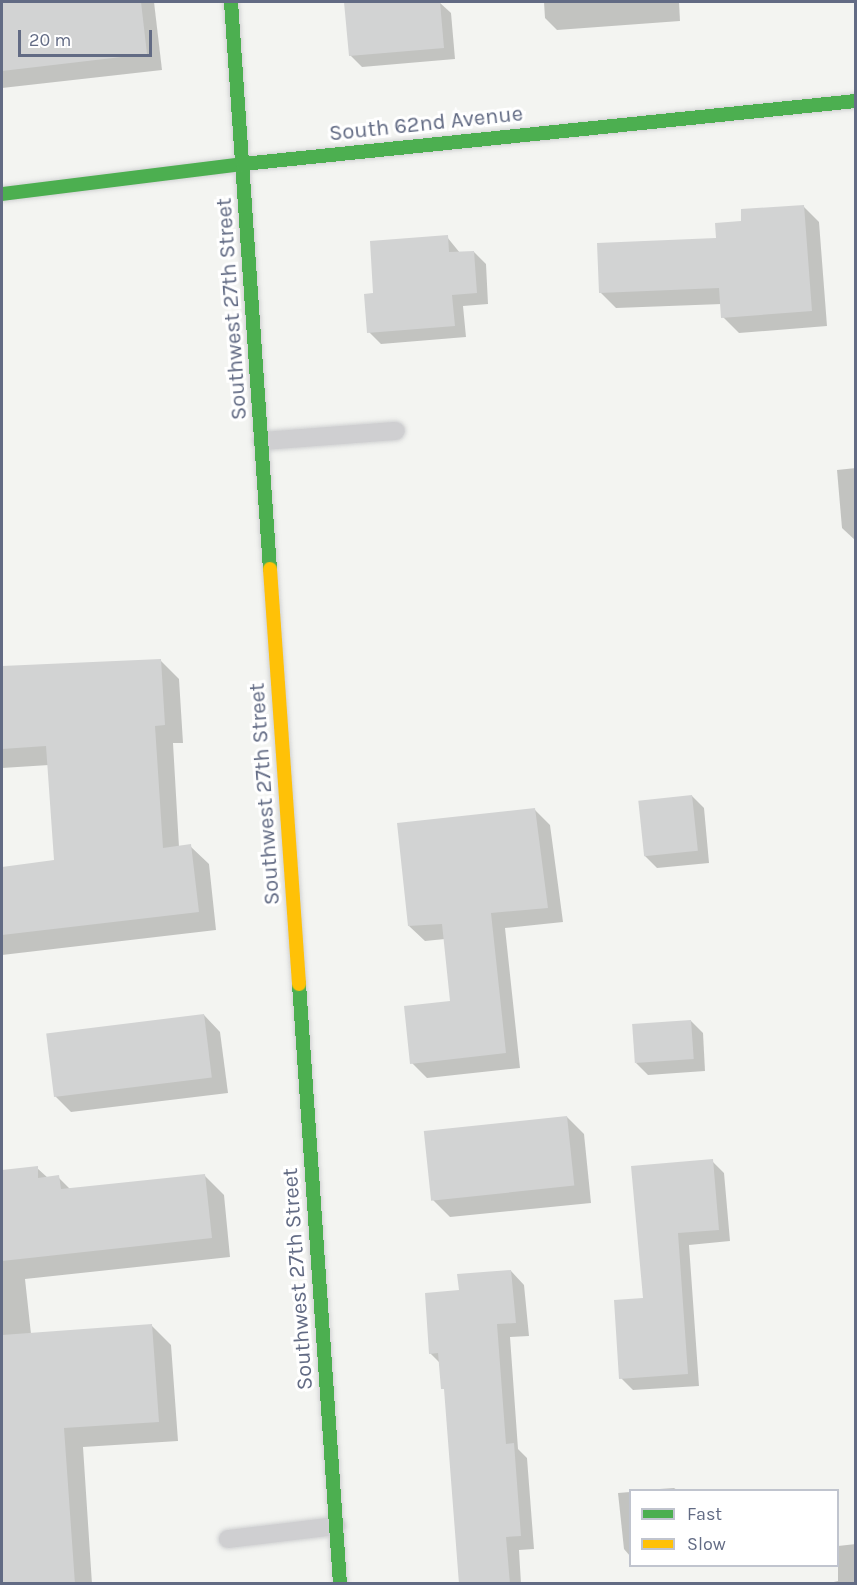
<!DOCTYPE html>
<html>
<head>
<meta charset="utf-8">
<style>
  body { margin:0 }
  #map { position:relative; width:857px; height:1585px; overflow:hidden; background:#f3f4f1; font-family:Karla,sans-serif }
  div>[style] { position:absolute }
  .shadow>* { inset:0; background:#0003 }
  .building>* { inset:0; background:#d2d3d3; transform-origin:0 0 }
  .roads { filter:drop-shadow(0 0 2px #d0d1d2) drop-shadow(0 0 2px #d0d1d2) }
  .lane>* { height:18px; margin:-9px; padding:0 9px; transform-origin:9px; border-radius:9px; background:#cfcfd1 }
  .fast>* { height:14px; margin:-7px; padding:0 7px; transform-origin:7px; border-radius:7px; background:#4caf50 }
  .slow>* { height:14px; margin:-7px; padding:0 7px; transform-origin:7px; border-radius:7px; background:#ffc107 }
  span { translate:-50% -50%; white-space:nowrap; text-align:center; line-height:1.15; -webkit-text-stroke:6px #fff; paint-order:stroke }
  .street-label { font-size:22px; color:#626b84 }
  .frame { position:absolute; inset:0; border:3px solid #626b84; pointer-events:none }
  .legend { position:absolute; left:629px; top:1489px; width:210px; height:78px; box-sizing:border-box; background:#fff; border:2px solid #c0c4ce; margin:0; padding:8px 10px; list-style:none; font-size:18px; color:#626b84 }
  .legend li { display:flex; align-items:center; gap:12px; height:30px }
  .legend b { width:30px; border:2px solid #c0c4ce }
  .scale { position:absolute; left:18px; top:30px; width:134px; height:27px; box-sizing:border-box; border:3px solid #626b84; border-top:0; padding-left:8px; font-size:18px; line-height:21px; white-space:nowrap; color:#626b84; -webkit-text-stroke:4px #fff; paint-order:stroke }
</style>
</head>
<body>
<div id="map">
  <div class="shadow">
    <i style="clip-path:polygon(2px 2px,154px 2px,162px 70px,2px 88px)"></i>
    <i style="clip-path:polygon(346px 2px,439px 2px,451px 13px,455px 59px,362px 67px,350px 55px)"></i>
    <i style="clip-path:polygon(544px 2px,679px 2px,680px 21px,557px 30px,545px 18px)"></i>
    <i style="clip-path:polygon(803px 206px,819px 222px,827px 326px,739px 333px,723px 317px,722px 304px,616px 308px,600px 292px,717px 240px,743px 223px)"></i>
    <i style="clip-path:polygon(447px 237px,460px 253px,474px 252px,486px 264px,488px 304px,463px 306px,466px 337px,381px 344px,369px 332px,375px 295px)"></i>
    <i style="clip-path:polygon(856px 468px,856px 541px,842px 528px,837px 470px)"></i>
    <i style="clip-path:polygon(160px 660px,179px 679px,183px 743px,173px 743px,179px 847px,190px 846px,209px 864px,216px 930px,2px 955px,2px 868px,56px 862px,49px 765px,2px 768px,2px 669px)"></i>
    <i style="clip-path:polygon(692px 796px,704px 808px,709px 863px,657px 868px,645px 856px)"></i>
    <i style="clip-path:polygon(535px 810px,550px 825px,563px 922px,505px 928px,520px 1068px,427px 1078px,412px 1063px,452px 1003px,445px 939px,425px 941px,409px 926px)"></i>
    <i style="clip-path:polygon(204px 1015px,220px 1032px,228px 1093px,71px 1112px,54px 1095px)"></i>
    <i style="clip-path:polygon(691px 1021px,703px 1033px,705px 1071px,648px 1075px,636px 1063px)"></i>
    <i style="clip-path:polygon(567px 1117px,584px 1134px,591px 1203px,450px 1217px,433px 1200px)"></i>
    <i style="clip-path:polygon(712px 1161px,724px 1173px,730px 1241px,689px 1245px,699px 1386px,633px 1390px,621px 1378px,645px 1300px)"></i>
    <i style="clip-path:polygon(37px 1168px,48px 1178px,58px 1177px,71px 1190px,204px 1175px,224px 1195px,230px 1257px,25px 1279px,31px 1334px,152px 1326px,171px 1345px,178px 1441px,83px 1447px,92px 1584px,2px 1584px,2px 1172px)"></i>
    <i style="clip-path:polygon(511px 1271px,524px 1285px,529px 1336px,510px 1337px,518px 1449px,527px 1458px,534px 1549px,519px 1550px,521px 1584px,461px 1584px,446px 1392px,440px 1363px,430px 1353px,461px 1292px)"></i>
    <i style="clip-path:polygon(674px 1488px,677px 1490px,645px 1490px)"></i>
    <i style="clip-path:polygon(630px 1492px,630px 1556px,624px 1549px,618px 1493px)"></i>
    <i style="clip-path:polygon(856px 1544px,856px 1584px,825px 1584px,838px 1581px,838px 1546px)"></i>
  </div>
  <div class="building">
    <i style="clip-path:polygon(2px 2px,141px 2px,147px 54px,2px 71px)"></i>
    <i style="clip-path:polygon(344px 2px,440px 2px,444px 48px,349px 56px)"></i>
    <i style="clip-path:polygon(804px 205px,812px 311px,721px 318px,719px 288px,599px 293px,597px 243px,716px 238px,715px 223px,741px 221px,741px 209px)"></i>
    <i style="clip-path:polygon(448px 235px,449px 252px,474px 251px,477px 293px,452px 295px,455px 326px,367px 333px,364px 294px,373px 293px,370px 241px)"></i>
    <i style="clip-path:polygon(161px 659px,165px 725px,155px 726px,163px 848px,191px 844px,199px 912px,2px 935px,2px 867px,54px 860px,46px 746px,2px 749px,2px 666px)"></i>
    <i style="left:692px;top:795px;width:56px;height:54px;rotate:84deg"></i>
    <i style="clip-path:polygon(535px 808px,548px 908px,491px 913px,506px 1053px,410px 1064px,404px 1006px,450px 1001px,442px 924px,408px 926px,397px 823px)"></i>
    <i style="left:204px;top:1014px;width:64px;height:159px;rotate:83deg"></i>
    <i style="left:691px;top:1020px;width:39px;height:59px;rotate:86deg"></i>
    <i style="left:567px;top:1116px;width:70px;height:144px;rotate:84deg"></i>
    <i style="clip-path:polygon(713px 1159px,719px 1230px,678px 1233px,688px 1374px,619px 1379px,614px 1300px,643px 1298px,631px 1166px)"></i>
    <i style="clip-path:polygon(38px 1166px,38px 1178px,59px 1175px,61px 1189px,205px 1174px,212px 1238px,2px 1261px,2px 1170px)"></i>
    <i style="clip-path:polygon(511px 1270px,516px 1323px,497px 1324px,506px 1444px,514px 1443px,521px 1536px,506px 1537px,510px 1584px,459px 1584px,444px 1389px,441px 1389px,438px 1353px,429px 1354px,425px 1293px,459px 1290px,457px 1274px)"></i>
    <i style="clip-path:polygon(152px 1324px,159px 1422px,64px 1428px,75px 1584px,2px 1584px,2px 1335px)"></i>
  </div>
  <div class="roads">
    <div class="lane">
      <i style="left:262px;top:441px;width:134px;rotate:-4.3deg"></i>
      <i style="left:228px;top:1539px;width:109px;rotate:-6.9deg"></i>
    </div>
    <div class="fast">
      <i style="left:231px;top:2px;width:568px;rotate:86.07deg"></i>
      <i style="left:2px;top:194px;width:243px;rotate:-7.1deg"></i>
      <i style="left:243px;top:164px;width:616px;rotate:-5.87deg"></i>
      <i style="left:299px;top:984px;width:601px;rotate:86.09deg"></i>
    </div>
    <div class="slow">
      <i style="left:270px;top:569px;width:416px;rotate:86deg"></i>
    </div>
  </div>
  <div class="street-label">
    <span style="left:426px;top:124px;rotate:-6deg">South 62nd Avenue</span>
    <span style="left:232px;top:309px;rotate:-94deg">Southwest 27th Street</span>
    <span style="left:265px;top:794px;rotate:-94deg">Southwest 27th Street</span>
    <span style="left:298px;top:1279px;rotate:-94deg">Southwest 27th Street</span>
  </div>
  <div class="frame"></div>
  <ul class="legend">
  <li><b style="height:8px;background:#4caf50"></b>Fast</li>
  <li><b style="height:8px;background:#ffc107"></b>Slow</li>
  </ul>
  <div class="scale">20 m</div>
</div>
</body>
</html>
